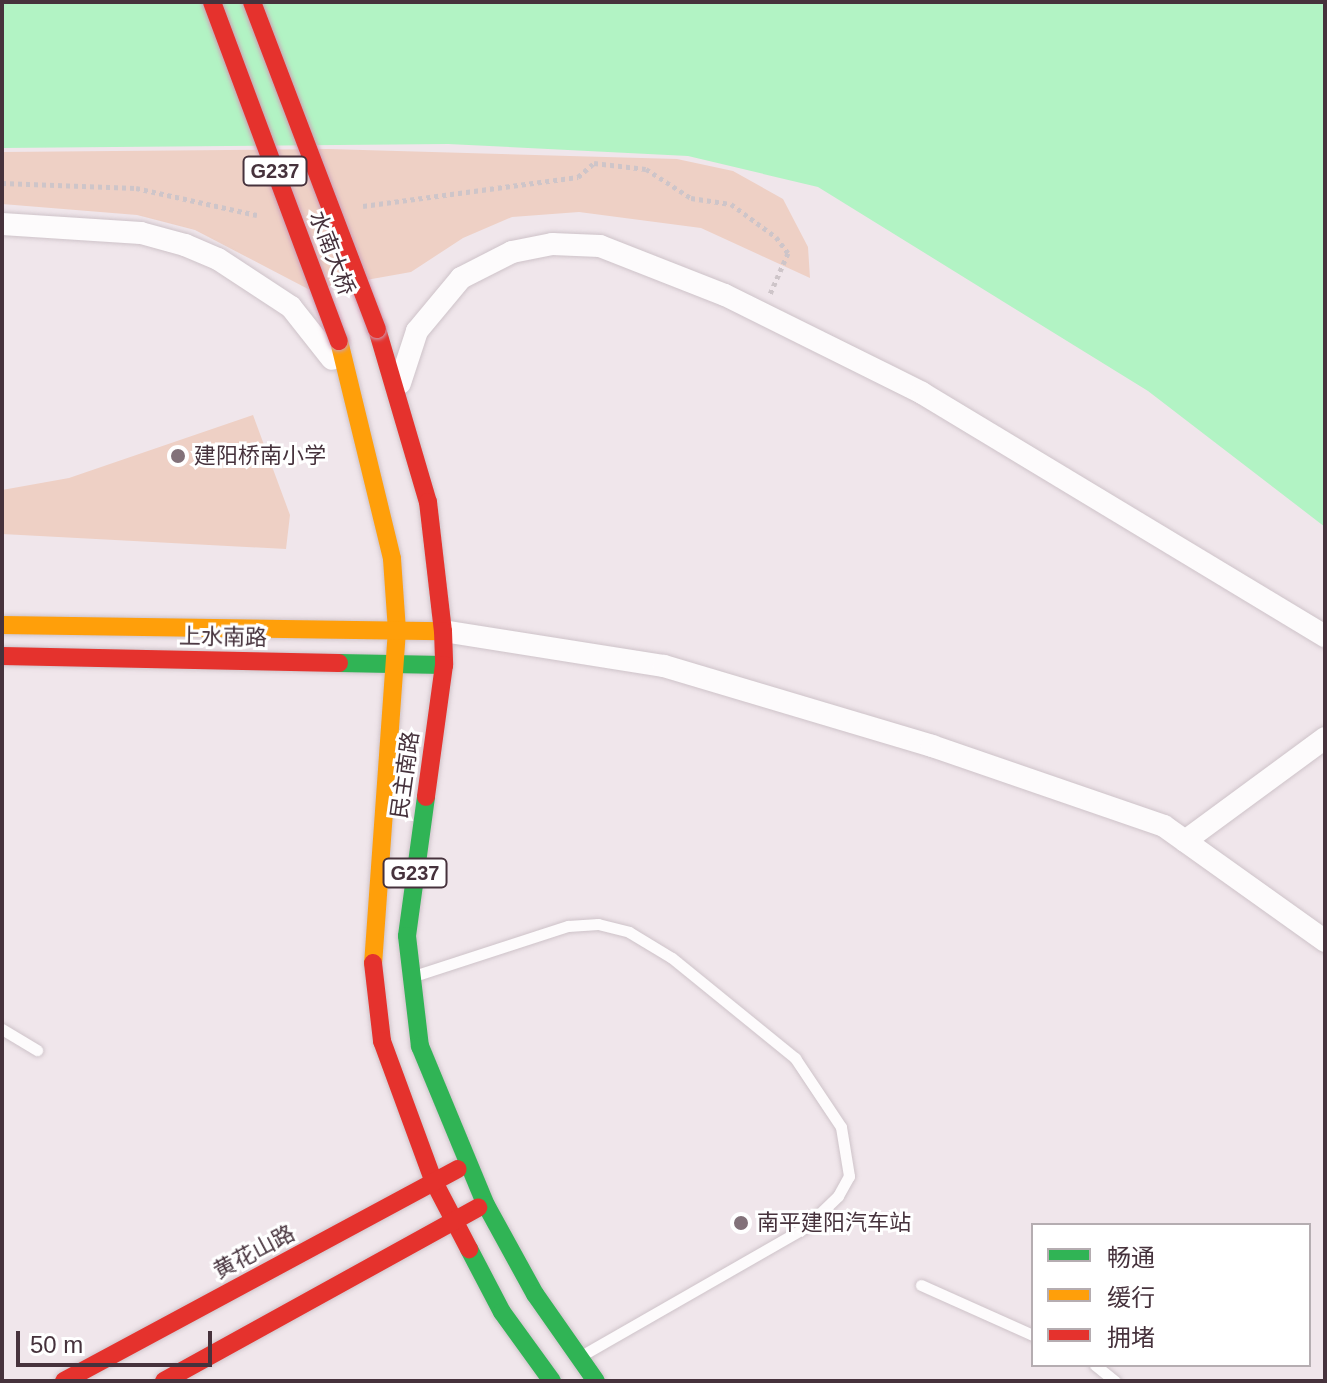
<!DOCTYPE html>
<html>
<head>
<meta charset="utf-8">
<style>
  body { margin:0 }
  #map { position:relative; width:1327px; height:1383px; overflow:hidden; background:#f0e6eb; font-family:Helvetica,"Noto Sans SC",sans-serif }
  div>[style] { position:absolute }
  .green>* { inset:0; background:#eed0c5 }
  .water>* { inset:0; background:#b2f3c4 }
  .path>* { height:5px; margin-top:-2.5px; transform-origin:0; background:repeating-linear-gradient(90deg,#cec5c9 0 4px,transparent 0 8px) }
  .roads { filter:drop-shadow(0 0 2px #cec3c9) drop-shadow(0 0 2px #cec3c9) }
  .lane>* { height:11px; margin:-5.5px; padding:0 5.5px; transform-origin:5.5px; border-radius:5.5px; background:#fdfbfc }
  .street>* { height:22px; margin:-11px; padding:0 11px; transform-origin:11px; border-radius:11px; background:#fdfbfc }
  .fast>* { height:18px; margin:-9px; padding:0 9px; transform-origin:9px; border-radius:9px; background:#30b455 }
  .slow>* { height:18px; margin:-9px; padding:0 9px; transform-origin:9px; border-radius:9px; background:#ff9f0a }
  .jam>* { height:18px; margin:-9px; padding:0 9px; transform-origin:9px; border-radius:9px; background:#e5322d }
  .bridges { filter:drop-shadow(0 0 2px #cb9eb4) drop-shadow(0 0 2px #cb9eb4) }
  .jam-bridge>* { height:18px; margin:-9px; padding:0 9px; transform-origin:9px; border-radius:9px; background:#e5322d }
  .dots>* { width:22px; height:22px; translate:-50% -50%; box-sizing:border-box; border:4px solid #fff; border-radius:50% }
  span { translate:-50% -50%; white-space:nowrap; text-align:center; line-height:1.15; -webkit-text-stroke:6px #fff; paint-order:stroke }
  .shield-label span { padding:2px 6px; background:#fff; border:2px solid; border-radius:6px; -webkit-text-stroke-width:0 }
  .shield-label { font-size:20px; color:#46323c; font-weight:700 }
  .street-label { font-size:22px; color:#46323c }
  .poi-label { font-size:22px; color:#46323c }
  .left { translate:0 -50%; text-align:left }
  .frame { position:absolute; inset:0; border:4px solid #46323c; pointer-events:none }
  .legend { position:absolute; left:1031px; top:1223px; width:280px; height:144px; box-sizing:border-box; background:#fff; border:2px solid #b5adb1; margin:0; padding:10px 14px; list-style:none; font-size:24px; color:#46323c }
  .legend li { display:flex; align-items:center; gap:16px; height:40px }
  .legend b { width:40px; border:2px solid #b5adb1 }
  .scale { position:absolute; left:16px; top:1331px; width:196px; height:36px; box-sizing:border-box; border:4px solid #46323c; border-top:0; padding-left:10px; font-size:24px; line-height:28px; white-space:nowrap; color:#46323c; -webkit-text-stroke:6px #fff; paint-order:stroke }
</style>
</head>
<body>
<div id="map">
  <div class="green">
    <i style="clip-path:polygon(328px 149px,677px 159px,733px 171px,783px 199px,808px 247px,810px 278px,701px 228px,579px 212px,512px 217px,463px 238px,411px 272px,310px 290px,195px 230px,137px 215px,2px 204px,2px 152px)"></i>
    <i style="clip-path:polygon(253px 415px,290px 515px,286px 549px,2px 534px,2px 490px,69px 478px)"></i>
  </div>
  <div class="water">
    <i style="clip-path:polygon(2px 2px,1325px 2px,1325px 527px,1148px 391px,818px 187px,688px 156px,448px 144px,2px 148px)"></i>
  </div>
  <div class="path">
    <i style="left:2px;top:183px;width:134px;rotate:2.1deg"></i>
    <i style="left:136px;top:188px;width:124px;rotate:12.6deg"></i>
    <i style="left:363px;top:206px;width:217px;rotate:-7.7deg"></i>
    <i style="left:578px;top:177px;width:21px;rotate:-41deg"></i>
    <i style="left:594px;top:163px;width:52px;rotate:6.6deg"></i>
    <i style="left:646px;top:169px;width:54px;rotate:32.8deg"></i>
    <i style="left:691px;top:198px;width:40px;rotate:8.5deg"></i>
    <i style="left:731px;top:204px;width:56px;rotate:36.3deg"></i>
    <i style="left:776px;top:237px;width:20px;rotate:53deg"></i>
    <i style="left:788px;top:253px;width:45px;rotate:113.7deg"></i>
  </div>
  <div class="roads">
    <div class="lane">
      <i style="left:420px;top:974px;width:156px;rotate:-18deg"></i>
      <i style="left:568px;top:926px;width:30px;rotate:-4deg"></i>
      <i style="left:598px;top:924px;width:32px;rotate:14deg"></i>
      <i style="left:629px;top:932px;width:50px;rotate:31.2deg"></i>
      <i style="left:672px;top:958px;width:159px;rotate:39.1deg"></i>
      <i style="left:795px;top:1058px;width:83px;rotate:56.3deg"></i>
      <i style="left:841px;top:1127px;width:50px;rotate:80.7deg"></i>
      <i style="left:849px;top:1176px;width:23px;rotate:119deg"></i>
      <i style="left:838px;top:1196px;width:45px;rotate:135.9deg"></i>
      <i style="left:806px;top:1227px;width:251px;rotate:150.2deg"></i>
      <i style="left:2px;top:1029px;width:41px;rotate:31deg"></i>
      <i style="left:921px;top:1285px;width:123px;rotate:24.1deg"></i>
      <i style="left:1095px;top:1365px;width:26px;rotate:39deg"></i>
    </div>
    <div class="street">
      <i style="left:2px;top:224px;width:139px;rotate:3.7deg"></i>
      <i style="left:141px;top:233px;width:46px;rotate:15.3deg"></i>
      <i style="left:185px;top:245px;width:36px;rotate:23deg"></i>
      <i style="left:218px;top:259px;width:87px;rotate:33.3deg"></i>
      <i style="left:291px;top:307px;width:66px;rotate:51.7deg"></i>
      <i style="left:400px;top:383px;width:55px;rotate:-71.9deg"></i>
      <i style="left:417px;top:331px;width:69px;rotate:-50.3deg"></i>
      <i style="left:461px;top:278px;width:57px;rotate:-27deg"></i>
      <i style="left:512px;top:252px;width:41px;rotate:-11.3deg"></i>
      <i style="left:552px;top:244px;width:48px;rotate:2.4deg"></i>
      <i style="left:600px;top:246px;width:134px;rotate:21.4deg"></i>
      <i style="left:725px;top:295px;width:220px;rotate:26.4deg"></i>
      <i style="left:922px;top:393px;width:471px;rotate:31.1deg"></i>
      <i style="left:443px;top:631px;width:224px;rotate:9deg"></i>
      <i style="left:664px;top:666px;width:280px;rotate:16.6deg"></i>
      <i style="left:932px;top:746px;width:245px;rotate:19deg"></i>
      <i style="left:1164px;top:826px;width:198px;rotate:35.5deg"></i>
      <i style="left:1185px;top:841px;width:174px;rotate:-36.3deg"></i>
    </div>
    <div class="fast">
      <i style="left:339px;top:663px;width:105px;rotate:1.1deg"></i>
      <i style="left:426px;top:797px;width:140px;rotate:97.8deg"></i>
      <i style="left:407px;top:936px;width:111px;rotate:83.3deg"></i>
      <i style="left:420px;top:1046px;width:172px;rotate:67.5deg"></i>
      <i style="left:486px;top:1205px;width:102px;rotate:61.2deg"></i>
      <i style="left:535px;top:1294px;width:106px;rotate:55deg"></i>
      <i style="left:469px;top:1249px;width:71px;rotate:62.4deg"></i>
      <i style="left:502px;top:1312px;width:85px;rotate:54.1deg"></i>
    </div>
    <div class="slow">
      <i style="left:339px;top:341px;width:224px;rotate:76.3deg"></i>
      <i style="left:392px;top:559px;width:71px;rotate:86deg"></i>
      <i style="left:397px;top:630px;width:334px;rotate:94.1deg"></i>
      <i style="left:2px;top:625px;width:441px;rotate:0.8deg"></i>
    </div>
    <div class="jam">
      <i style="left:377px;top:329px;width:180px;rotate:73.6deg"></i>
      <i style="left:428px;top:502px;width:130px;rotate:83.4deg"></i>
      <i style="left:443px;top:631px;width:34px;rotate:88deg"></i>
      <i style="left:444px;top:665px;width:133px;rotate:97.8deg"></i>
      <i style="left:2px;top:656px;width:337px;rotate:1.2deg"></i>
      <i style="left:373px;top:963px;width:79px;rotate:83.4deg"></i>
      <i style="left:382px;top:1041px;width:150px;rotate:69.8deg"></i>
      <i style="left:434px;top:1182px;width:76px;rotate:62.4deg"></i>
      <i style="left:64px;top:1381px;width:447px;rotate:-28.3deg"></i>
      <i style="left:164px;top:1381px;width:359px;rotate:-28.9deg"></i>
    </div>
  </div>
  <div class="bridges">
    <div class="jam-bridge">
      <i style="left:212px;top:2px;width:362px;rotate:69.5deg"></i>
      <i style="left:252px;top:2px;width:350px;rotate:69.1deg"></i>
    </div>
  </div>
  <div class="dots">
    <i style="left:178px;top:456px;background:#827179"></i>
    <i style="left:741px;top:1223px;background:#827179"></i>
  </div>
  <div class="shield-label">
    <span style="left:275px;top:171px">G237</span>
    <span style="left:415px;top:873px">G237</span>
  </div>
  <div class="street-label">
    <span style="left:332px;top:253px;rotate:69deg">水南大桥</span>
    <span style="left:223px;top:637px;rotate:1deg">上水南路</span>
    <span style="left:405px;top:775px;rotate:-82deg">民主南路</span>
    <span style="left:254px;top:1252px;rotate:-28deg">黄花山路</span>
  </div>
  <div class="poi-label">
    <span class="left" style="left:194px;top:456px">建阳桥南小学</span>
    <span class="left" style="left:757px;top:1223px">南平建阳汽车站</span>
  </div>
  <div class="frame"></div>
  <ul class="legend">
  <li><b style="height:10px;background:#30b455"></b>畅通</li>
  <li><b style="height:10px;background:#ff9f0a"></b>缓行</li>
  <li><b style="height:10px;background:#e5322d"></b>拥堵</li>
  </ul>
  <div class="scale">50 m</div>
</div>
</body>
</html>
